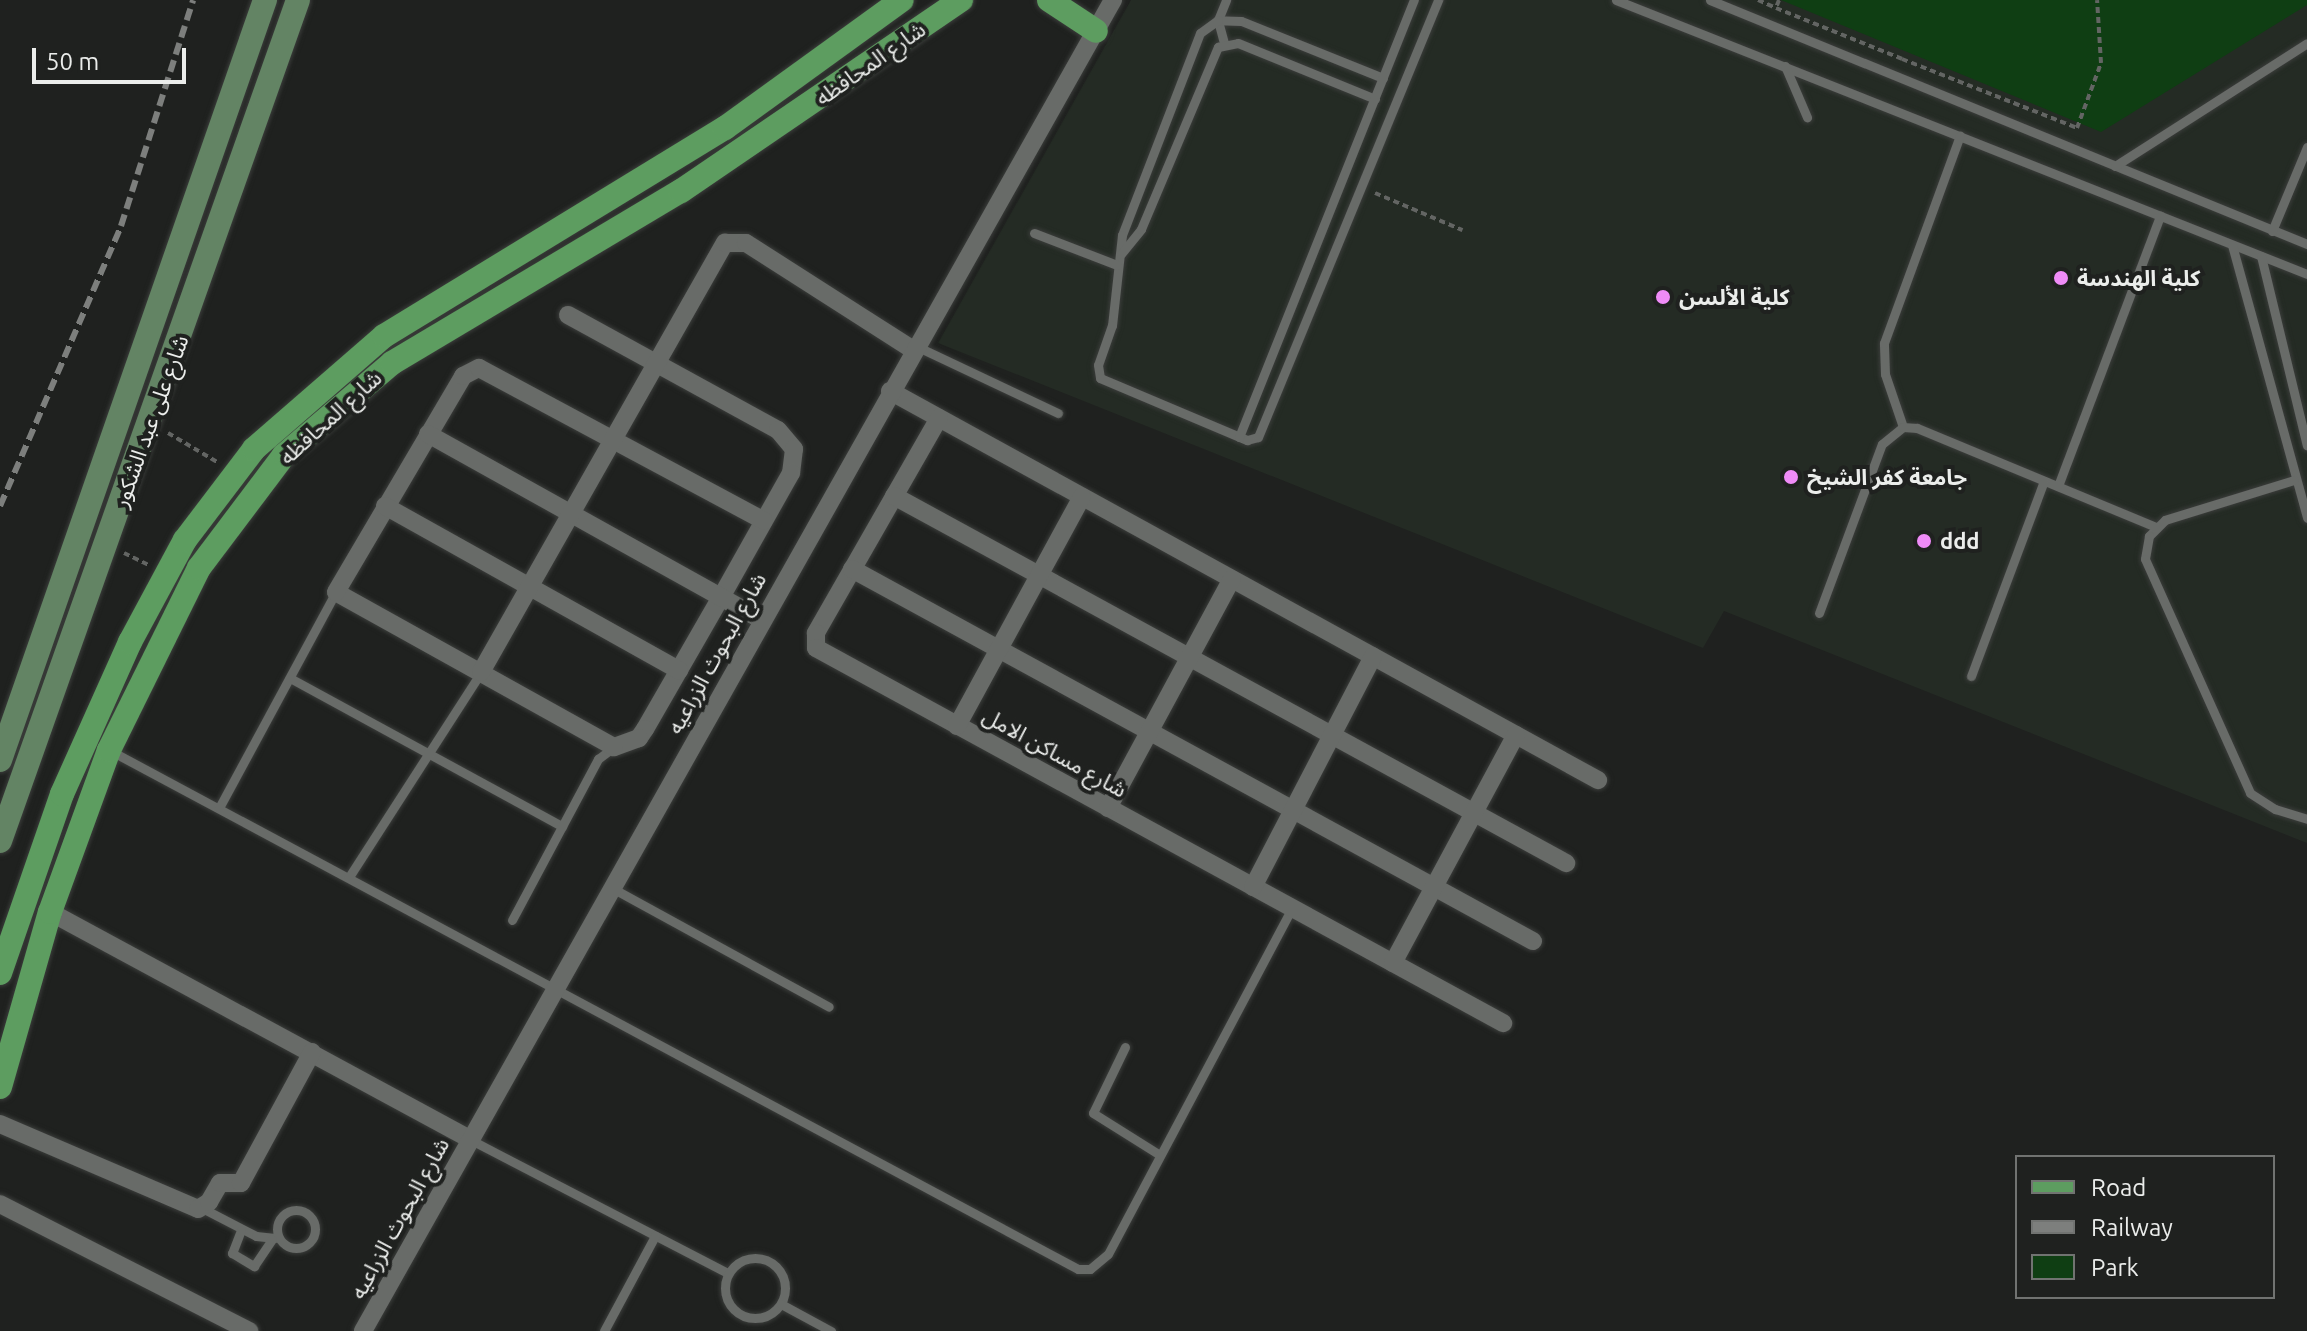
<!DOCTYPE html>
<html>
<head>
<meta charset="utf-8">
<style>
  body { margin:0 }
  #map { position:relative; width:2307px; height:1331px; overflow:hidden; background:#1f211f; font-family:Ubuntu,"Noto Sans Arabic",sans-serif }
  div>[style] { position:absolute }
  .built>* { inset:0; background:#242b24 }
  .green>* { inset:0; background:#0f3e13 }
  .path>* { height:4px; margin-top:-2px; transform-origin:0; background:repeating-linear-gradient(90deg,#636563 0 6px,transparent 0 10px) }
  .roads { filter:drop-shadow(0 0 2px #3b3d3b) drop-shadow(0 0 2px #3b3d3b) }
  .lane>* { height:9px; margin:-4.5px; padding:0 4.5px; transform-origin:4.5px; border-radius:4.5px; background:#686b68 }
  .lane>.ring { margin:-4.5px; padding:0; box-sizing:content-box; background:none; border:9px solid #686b68; border-radius:50% }
  .street>* { height:18px; margin:-9px; padding:0 9px; transform-origin:9px; border-radius:9px; background:#686b68 }
  .secondary>* { height:24px; margin:-12px; padding:0 12px; transform-origin:12px; border-radius:12px; background:#638464 }
  .primary>* { height:24px; margin:-12px; padding:0 12px; transform-origin:12px; border-radius:12px; background:#5d9d60 }
  .rail>* { height:6px; margin-top:-3px; transform-origin:0; background:repeating-linear-gradient(90deg,#7d7f7d 0 12px,transparent 0 18px) }
  .dots>* { width:22px; height:22px; translate:-50% -50%; box-sizing:border-box; border:4px solid #1f211f; border-radius:50% }
  span { translate:-50% -50%; white-space:nowrap; text-align:center; line-height:1.15; -webkit-text-stroke:8px #1f211f; paint-order:stroke }
  .street-label { font-size:22px; color:#ebedeb }
  .poi-label { font-size:22px; color:#ebedeb; font-weight:700 }
  .left { translate:0 -50%; text-align:left }
  .legend { position:absolute; left:2015px; top:1155px; width:260px; height:144px; box-sizing:border-box; background:#1f211f; border:2px solid #717371; margin:0; padding:10px 14px; list-style:none; font-size:24px; color:#ebedeb }
  .legend li { display:flex; align-items:center; gap:16px; height:40px }
  .legend b { width:40px; border:2px solid #717371 }
  .scale { position:absolute; left:32px; top:48px; width:154px; height:36px; box-sizing:border-box; border:4px solid #ebedeb; border-top:0; padding-left:10px; font-size:24px; line-height:28px; white-space:nowrap; color:#ebedeb; -webkit-text-stroke:6px #1f211f; paint-order:stroke }
</style>
</head>
<body>
<div id="map">
  <div class="built">
    <i style="clip-path:polygon(1131px 0,2307px 0,2307px 843px,1724px 611px,1703px 648px,938px 343px)"></i>
  </div>
  <div class="green">
    <i style="clip-path:polygon(1781px 0,2307px 0,2307px 5px,2101px 132px)"></i>
  </div>
  <div class="path">
    <i style="left:1758px;top:0;width:20px;rotate:24deg"></i>
    <i style="left:1779px;top:0;width:9px;rotate:111deg"></i>
    <i style="left:1776px;top:8px;width:136px;rotate:22deg"></i>
    <i style="left:1902px;top:59px;width:188px;rotate:21.5deg"></i>
    <i style="left:2077px;top:128px;width:69px;rotate:-69.7deg"></i>
    <i style="left:2101px;top:63px;width:63px;rotate:-93.6deg"></i>
    <i style="left:1375px;top:193px;width:95px;rotate:23deg"></i>
    <i style="left:168px;top:433px;width:59px;rotate:30.5deg"></i>
    <i style="left:124px;top:553px;width:28px;rotate:26deg"></i>
  </div>
  <div class="roads">
    <div class="lane">
      <i style="left:1616px;top:0;width:743px;rotate:21.63deg"></i>
      <i style="left:1710px;top:0;width:645px;rotate:22.23deg"></i>
      <i style="left:1224px;top:43px;width:24px;rotate:-105deg"></i>
      <i style="left:1218px;top:20px;width:22px;rotate:-68deg"></i>
      <i style="left:1785px;top:66px;width:56px;rotate:66.7deg"></i>
      <i style="left:1383px;top:78px;width:153px;rotate:-158.1deg"></i>
      <i style="left:1241px;top:21px;width:23px;rotate:-178deg"></i>
      <i style="left:1218px;top:20px;width:22px;rotate:144deg"></i>
      <i style="left:1200px;top:33px;width:217px;rotate:111.1deg"></i>
      <i style="left:1122px;top:235px;width:91px;rotate:96.3deg"></i>
      <i style="left:1112px;top:325px;width:42px;rotate:109.3deg"></i>
      <i style="left:1098px;top:365px;width:13px;rotate:81deg"></i>
      <i style="left:1100px;top:378px;width:160px;rotate:22.9deg"></i>
      <i style="left:1247px;top:440px;width:11px;rotate:-15deg"></i>
      <i style="left:1258px;top:437px;width:473px;rotate:-67.6deg"></i>
      <i style="left:2115px;top:166px;width:228px;rotate:-32.6deg"></i>
      <i style="left:2272px;top:231px;width:91px;rotate:-67.4deg"></i>
      <i style="left:1034px;top:233px;width:89px;rotate:21.1deg"></i>
      <i style="left:2232px;top:245px;width:283px;rotate:74.6deg"></i>
      <i style="left:1121px;top:254px;width:32px;rotate:-51deg"></i>
      <i style="left:1141px;top:229px;width:198px;rotate:-67.1deg"></i>
      <i style="left:1218px;top:47px;width:20px;rotate:-11deg"></i>
      <i style="left:1238px;top:43px;width:148px;rotate:22.2deg"></i>
      <i style="left:2261px;top:256px;width:195px;rotate:76.4deg"></i>
      <i style="left:916px;top:346px;width:157px;rotate:25.3deg"></i>
      <i style="left:1903px;top:427px;width:56px;rotate:-108.8deg"></i>
      <i style="left:1885px;top:374px;width:31px;rotate:-92deg"></i>
      <i style="left:1884px;top:343px;width:221px;rotate:-69.9deg"></i>
      <i style="left:1239px;top:437px;width:471px;rotate:-68.2deg"></i>
      <i style="left:2294px;top:480px;width:135px;rotate:162.8deg"></i>
      <i style="left:2165px;top:520px;width:23px;rotate:135deg"></i>
      <i style="left:2149px;top:536px;width:23px;rotate:100deg"></i>
      <i style="left:2145px;top:559px;width:256px;rotate:65.8deg"></i>
      <i style="left:2250px;top:793px;width:30px;rotate:33deg"></i>
      <i style="left:2275px;top:809px;width:34px;rotate:17deg"></i>
      <i style="left:2058px;top:486px;width:289px;rotate:-69.3deg"></i>
      <i style="left:1819px;top:613px;width:180px;rotate:-69.6deg"></i>
      <i style="left:1882px;top:444px;width:27px;rotate:-39deg"></i>
      <i style="left:1903px;top:427px;width:14px;rotate:4deg"></i>
      <i style="left:1917px;top:428px;width:259px;rotate:22.5deg"></i>
      <i style="left:1971px;top:676px;width:208px;rotate:-69.5deg"></i>
      <i style="left:290px;top:678px;width:310px;rotate:28.6deg"></i>
      <i style="left:111px;top:751px;width:1097px;rotate:28.18deg"></i>
      <i style="left:1078px;top:1269px;width:12px"></i>
      <i style="left:1090px;top:1269px;width:23px;rotate:-40deg"></i>
      <i style="left:1108px;top:1254px;width:392px;rotate:-62deg"></i>
      <i style="left:219px;top:808px;width:246px;rotate:-61.6deg"></i>
      <i style="left:349px;top:877px;width:244px;rotate:-57.2deg"></i>
      <i style="left:612px;top:888px;width:247px;rotate:28.7deg"></i>
      <i style="left:512px;top:920px;width:183px;rotate:-61.9deg"></i>
      <i style="left:598px;top:759px;width:20px;rotate:-37deg"></i>
      <i style="left:1125px;top:1047px;width:73px;rotate:115.9deg"></i>
      <i style="left:1093px;top:1113px;width:79px;rotate:32.1deg"></i>
      <i style="left:471px;top:1140px;width:289px;rotate:27.4deg"></i>
      <i style="left:202px;top:1208px;width:61px;rotate:27.4deg"></i>
      <i style="left:256px;top:1236px;width:19px;rotate:6deg"></i>
      <i class="ring" style="left:277px;top:1210px;width:29px;height:29px"></i>
      <i style="left:241px;top:1230px;width:25px;rotate:111deg"></i>
      <i style="left:232px;top:1253px;width:26px;rotate:31deg"></i>
      <i style="left:254px;top:1266px;width:32px;rotate:-56deg"></i>
      <i class="ring" style="left:725px;top:1258px;width:51px;height:51px"></i>
      <i style="left:781px;top:1304px;width:57px;rotate:28.4deg"></i>
      <i style="left:604px;top:1331px;width:108px;rotate:-61.8deg"></i>
    </div>
    <div class="street">
      <i style="left:568px;top:315px;width:239px;rotate:28.7deg"></i>
      <i style="left:778px;top:430px;width:25px;rotate:50deg"></i>
      <i style="left:794px;top:449px;width:24px;rotate:97deg"></i>
      <i style="left:791px;top:473px;width:142px;rotate:119.4deg"></i>
      <i style="left:721px;top:597px;width:152px;rotate:119.9deg"></i>
      <i style="left:645px;top:729px;width:11px;rotate:124deg"></i>
      <i style="left:639px;top:738px;width:27px;rotate:160deg"></i>
      <i style="left:614px;top:747px;width:318px;rotate:-150.9deg"></i>
      <i style="left:336px;top:592px;width:251px;rotate:-59.5deg"></i>
      <i style="left:463px;top:376px;width:18px;rotate:-27deg"></i>
      <i style="left:479px;top:368px;width:323px;rotate:28.2deg"></i>
      <i style="left:890px;top:391px;width:808px;rotate:28.79deg"></i>
      <i style="left:939px;top:418px;width:248px;rotate:119.8deg"></i>
      <i style="left:816px;top:633px;width:15px;rotate:90deg"></i>
      <i style="left:816px;top:648px;width:783px;rotate:28.63deg"></i>
      <i style="left:428px;top:434px;width:382px;rotate:29.1deg"></i>
      <i style="left:894px;top:496px;width:766px;rotate:28.64deg"></i>
      <i style="left:385px;top:506px;width:337px;rotate:29.2deg"></i>
      <i style="left:852px;top:569px;width:776px;rotate:28.65deg"></i>
      <i style="left:481px;top:672px;width:494px;rotate:-60.4deg"></i>
      <i style="left:725px;top:243px;width:21px"></i>
      <i style="left:746px;top:243px;width:198px;rotate:32.6deg"></i>
      <i style="left:957px;top:726px;width:261px;rotate:-61.4deg"></i>
      <i style="left:1108px;top:808px;width:260px;rotate:-61.6deg"></i>
      <i style="left:1253px;top:887px;width:260px;rotate:-62.5deg"></i>
      <i style="left:50px;top:912px;width:479px;rotate:28.4deg"></i>
      <i style="left:1393px;top:963px;width:259px;rotate:-61.7deg"></i>
      <i style="left:0;top:1124px;width:215px;rotate:23.2deg"></i>
      <i style="left:198px;top:1209px;width:13px;rotate:-32deg"></i>
      <i style="left:209px;top:1202px;width:22px;rotate:-60deg"></i>
      <i style="left:220px;top:1183px;width:21px"></i>
      <i style="left:241px;top:1183px;width:149px;rotate:-61.5deg"></i>
      <i style="left:0;top:1204px;width:280px;rotate:27deg"></i>
      <i style="left:363px;top:1331px;width:1528px;rotate:-60.6deg"></i>
    </div>
    <div class="secondary">
      <i style="left:0;top:760px;width:805px;rotate:-70.78deg"></i>
      <i style="left:0;top:841px;width:892px;rotate:-70.49deg"></i>
    </div>
    <div class="primary">
      <i style="left:1049px;top:0;width:56px;rotate:33.4deg"></i>
      <i style="left:0;top:973px;width:189px;rotate:-70.9deg"></i>
      <i style="left:62px;top:794px;width:167px;rotate:-65.9deg"></i>
      <i style="left:130px;top:642px;width:116px;rotate:-61.7deg"></i>
      <i style="left:185px;top:540px;width:114px;rotate:-52.8deg"></i>
      <i style="left:254px;top:449px;width:172px;rotate:-41deg"></i>
      <i style="left:384px;top:336px;width:399px;rotate:-31.4deg"></i>
      <i style="left:725px;top:128px;width:218px;rotate:-35.9deg"></i>
      <i style="left:0;top:1087px;width:182px;rotate:-74.1deg"></i>
      <i style="left:50px;top:912px;width:172px;rotate:-70deg"></i>
      <i style="left:109px;top:750px;width:203px;rotate:-63.7deg"></i>
      <i style="left:199px;top:568px;width:141px;rotate:-53deg"></i>
      <i style="left:284px;top:455px;width:142px;rotate:-40.4deg"></i>
      <i style="left:392px;top:363px;width:336px;rotate:-30.8deg"></i>
      <i style="left:681px;top:191px;width:339px;rotate:-34.3deg"></i>
    </div>
  </div>
  <div class="rail">
    <i style="left:0;top:506px;width:305px;rotate:-66.6deg"></i>
    <i style="left:121px;top:226px;width:237px;rotate:-72.3deg"></i>
  </div>
  <div class="dots">
    <i style="left:2061px;top:278px;background:#ef8bf7"></i>
    <i style="left:1663px;top:297px;background:#ef8bf7"></i>
    <i style="left:1791px;top:477px;background:#ef8bf7"></i>
    <i style="left:1924px;top:541px;background:#ef8bf7"></i>
  </div>
  <div class="street-label">
    <span style="left:870px;top:63px;rotate:-35deg">شارع المحافظه</span>
    <span style="left:330px;top:417px;rotate:-42deg">شارع المحافظه</span>
    <span style="left:150px;top:421px;rotate:-70deg">شارع على عبد الشكور</span>
    <span style="left:716px;top:653px;rotate:-61deg">شارع البحوث الزراعيه</span>
    <span style="left:1055px;top:752px;rotate:29deg">شارع مساكن الامل</span>
    <span style="left:399px;top:1218px;rotate:-61deg">شارع البحوث الزراعيه</span>
  </div>
  <div class="poi-label">
    <span class="left" style="left:2077px;top:278px">كلية الهندسة</span>
    <span class="left" style="left:1679px;top:297px">كلية الألسن</span>
    <span class="left" style="left:1807px;top:477px">جامعة كفر الشيخ</span>
    <span class="left" style="left:1940px;top:541px">ddd</span>
  </div>
  <ul class="legend">
  <li><b style="height:10px;background:#5d9d60"></b>Road</li>
  <li><b style="height:10px;background:#7d7f7d"></b>Railway</li>
  <li><b style="height:22px;background:#0f3e13"></b>Park</li>
  </ul>
  <div class="scale">50 m</div>
</div>
</body>
</html>
